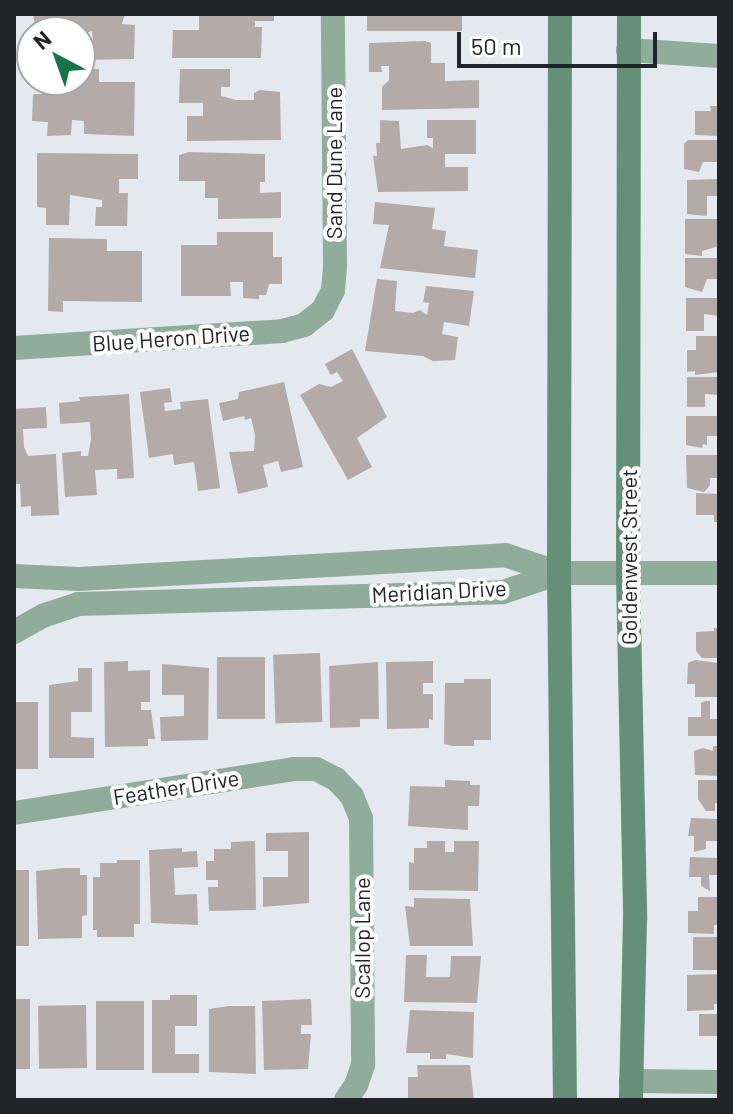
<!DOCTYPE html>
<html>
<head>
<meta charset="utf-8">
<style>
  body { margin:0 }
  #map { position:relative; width:733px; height:1114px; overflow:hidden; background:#e4e9f0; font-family:Barlow,sans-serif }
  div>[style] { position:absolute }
  .building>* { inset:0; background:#b4aba9; transform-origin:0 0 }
  .minor>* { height:24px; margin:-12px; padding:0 12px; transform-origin:12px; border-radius:12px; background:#90ad9b }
  .tertiary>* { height:24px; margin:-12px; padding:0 12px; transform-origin:12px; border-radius:12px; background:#90ad9b }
  .secondary>* { height:24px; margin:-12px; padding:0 12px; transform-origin:12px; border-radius:12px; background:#639076 }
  span { translate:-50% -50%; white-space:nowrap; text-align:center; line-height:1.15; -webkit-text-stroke:8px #fff; paint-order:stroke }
  .street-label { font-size:22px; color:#222427 }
  .frame { position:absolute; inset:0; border:16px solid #222427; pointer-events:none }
  .north { position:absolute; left:16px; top:16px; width:80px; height:80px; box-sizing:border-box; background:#fff; border:2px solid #a7a7a9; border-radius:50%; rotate:319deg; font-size:22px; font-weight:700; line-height:32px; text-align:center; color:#222427 }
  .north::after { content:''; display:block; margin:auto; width:28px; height:36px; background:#157449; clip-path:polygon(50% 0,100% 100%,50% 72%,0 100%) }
  .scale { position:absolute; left:457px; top:32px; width:200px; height:36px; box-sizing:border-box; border:4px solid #222427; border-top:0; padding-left:10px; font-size:24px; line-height:28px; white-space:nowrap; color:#222427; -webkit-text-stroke:6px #fff; paint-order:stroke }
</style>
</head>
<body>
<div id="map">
  <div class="building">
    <i style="clip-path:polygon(33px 14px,125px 14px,122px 24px,135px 25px,134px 59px,83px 60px,83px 42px,93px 41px,92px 31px,84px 34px,77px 29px,60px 28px,60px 32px,36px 32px)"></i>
    <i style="clip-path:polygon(199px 14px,274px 14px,274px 21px,255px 21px,255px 27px,262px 27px,261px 58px,172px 58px,173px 30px,199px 30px)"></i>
    <i style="left:367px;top:14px;width:95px;height:17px"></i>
    <i style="clip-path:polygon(425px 41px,431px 43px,431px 63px,445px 63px,445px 81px,479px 80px,479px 108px,382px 110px,382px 87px,389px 80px,389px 66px,381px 66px,382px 72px,369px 72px,369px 43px)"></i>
    <i style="clip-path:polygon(80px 69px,99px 69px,99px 82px,135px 82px,134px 136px,84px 134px,84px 121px,72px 120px,71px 135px,47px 136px,48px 122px,32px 121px,33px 94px,42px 94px,42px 80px,80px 80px)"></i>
    <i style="clip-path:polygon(180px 69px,230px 69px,230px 87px,221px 87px,221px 96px,236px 100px,254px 100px,254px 93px,260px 90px,280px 92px,281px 140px,187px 141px,187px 116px,203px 116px,203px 103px,179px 103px)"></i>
    <i style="clip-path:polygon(710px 106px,719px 106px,719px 136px,695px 135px,695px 111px,711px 111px)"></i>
    <i style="clip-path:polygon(380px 120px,399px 121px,401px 149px,427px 145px,433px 148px,433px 138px,427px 138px,427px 120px,476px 120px,476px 154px,445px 154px,445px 167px,468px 167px,468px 191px,378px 192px,373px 156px,377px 156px,376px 143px,380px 143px)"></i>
    <i style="clip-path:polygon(688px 140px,719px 140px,719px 162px,703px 162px,699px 172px,684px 169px,684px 144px)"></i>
    <i style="clip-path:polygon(189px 152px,265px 154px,265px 182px,260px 182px,260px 193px,281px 192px,281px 218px,218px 219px,218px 198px,205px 198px,205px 181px,179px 181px,179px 155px)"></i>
    <i style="clip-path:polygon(37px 153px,138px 154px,138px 179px,119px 179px,119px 193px,128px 193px,127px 226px,95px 226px,96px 207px,102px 207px,102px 200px,70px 195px,69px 225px,46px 225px,46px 208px,37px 207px)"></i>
    <i style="clip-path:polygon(719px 179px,719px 196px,707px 196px,707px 216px,687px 214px,687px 180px)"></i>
    <i style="clip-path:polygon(375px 202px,435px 208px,432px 229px,446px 231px,444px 246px,478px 250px,475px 278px,380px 268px,389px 225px,373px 224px)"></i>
    <i style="clip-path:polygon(685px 219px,719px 219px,719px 246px,702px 251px,702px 256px,685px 254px)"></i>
    <i style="clip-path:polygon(217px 232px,273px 232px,273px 257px,282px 257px,282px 284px,269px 284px,266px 295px,259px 295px,259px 299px,243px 298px,243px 282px,230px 282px,231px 296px,181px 296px,181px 245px,217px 245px)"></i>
    <i style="clip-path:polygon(49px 238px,107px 239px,107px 251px,142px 251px,142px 302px,63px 301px,63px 312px,48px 311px)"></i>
    <i style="clip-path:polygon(685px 258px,719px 258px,719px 279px,707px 279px,702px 292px,685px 287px)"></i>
    <i style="clip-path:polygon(377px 279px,397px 281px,395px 311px,413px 313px,420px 310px,427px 315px,429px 303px,423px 302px,426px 286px,474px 291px,469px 326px,444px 322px,442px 334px,458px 337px,455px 360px,433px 361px,423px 356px,365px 351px)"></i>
    <i style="clip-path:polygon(686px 298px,719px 298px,719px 316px,704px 314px,704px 331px,686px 331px)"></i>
    <i style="clip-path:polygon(696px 336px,719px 336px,719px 372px,695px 375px,695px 371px,687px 372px,687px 350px,696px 350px)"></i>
    <i style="clip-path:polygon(352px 349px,387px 417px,357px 438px,372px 467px,348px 480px,300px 395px,319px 384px,331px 387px,343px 381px,337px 372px,331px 375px,325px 364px)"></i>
    <i style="clip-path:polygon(687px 377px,719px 377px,719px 395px,705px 394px,705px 407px,687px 407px)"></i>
    <i style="clip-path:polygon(284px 382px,303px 467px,281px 472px,278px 461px,263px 465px,268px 487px,238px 494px,229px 452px,254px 451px,255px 435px,251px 418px,245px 420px,244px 416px,223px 421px,219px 403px,238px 399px,239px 392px)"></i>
    <i style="clip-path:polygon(170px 388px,172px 402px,164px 403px,165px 411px,181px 409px,180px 402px,208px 399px,220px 488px,198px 491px,194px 462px,174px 465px,173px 454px,149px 458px,140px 392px)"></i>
    <i style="clip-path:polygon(129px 394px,134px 478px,117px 479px,117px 469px,95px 470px,97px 495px,65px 497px,62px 453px,81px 451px,81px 456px,88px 456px,91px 439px,90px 422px,60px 424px,59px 403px,80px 401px,79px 397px)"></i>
    <i style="clip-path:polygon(46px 407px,47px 428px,23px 429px,24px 447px,28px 456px,56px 454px,59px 515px,31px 516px,31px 506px,21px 507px,20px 484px,14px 484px,14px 409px)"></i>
    <i style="clip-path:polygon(686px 416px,719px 416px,719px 436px,707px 436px,707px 445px,703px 444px,702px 448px,686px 445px)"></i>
    <i style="clip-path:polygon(686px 455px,719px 455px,719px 478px,710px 478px,710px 485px,704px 492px,687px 488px)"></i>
    <i style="clip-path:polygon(696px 493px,719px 494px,719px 522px,714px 522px,714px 515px,696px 515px)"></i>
    <i style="clip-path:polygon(714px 628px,719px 628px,719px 658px,702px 658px,696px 651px,696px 632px,714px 631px)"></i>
    <i style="left:320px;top:653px;width:69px;height:47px;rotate:88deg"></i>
    <i style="left:217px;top:657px;width:48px;height:62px"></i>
    <i style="clip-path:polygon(695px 660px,719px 663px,719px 697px,695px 697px,695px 684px,687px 684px,688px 663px)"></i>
    <i style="clip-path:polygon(128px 661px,128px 671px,150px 670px,150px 702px,141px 702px,141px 710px,151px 710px,155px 739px,148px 739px,148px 746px,105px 747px,104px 662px)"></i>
    <i style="clip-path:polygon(433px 661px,433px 683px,423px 683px,423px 694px,433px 694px,433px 720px,429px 719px,429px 728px,387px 729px,386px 662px)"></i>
    <i style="clip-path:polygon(378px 662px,379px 719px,360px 719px,360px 727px,330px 728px,329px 666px)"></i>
    <i style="clip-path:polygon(162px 664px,209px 668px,208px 740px,161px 741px,160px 717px,184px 716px,184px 695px,162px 695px)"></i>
    <i style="clip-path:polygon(78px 668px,92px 668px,92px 712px,71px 712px,71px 737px,94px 738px,94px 758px,49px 758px,49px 685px,78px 681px)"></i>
    <i style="clip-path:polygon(464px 679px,491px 679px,491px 740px,474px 740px,474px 746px,453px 746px,444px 744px,445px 683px,464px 683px)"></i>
    <i style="clip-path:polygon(705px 701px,710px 701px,710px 719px,719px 719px,719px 736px,688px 736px,688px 717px,701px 717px,701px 703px)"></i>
    <i style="left:14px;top:702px;width:24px;height:67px"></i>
    <i style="clip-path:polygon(713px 746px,719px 746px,719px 776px,695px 775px,694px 751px,703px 748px,713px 751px)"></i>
    <i style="clip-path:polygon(445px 780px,470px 781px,470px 785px,480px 785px,479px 806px,468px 806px,468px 830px,408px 826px,410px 786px,445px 787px)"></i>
    <i style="clip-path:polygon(698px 780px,719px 780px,719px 803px,715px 803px,715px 811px,706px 811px,698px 799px)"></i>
    <i style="clip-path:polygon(691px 818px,719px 819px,719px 841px,706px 841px,706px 849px,694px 852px,694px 836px,688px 836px)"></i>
    <i style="clip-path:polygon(309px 832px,309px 903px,263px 907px,263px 877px,288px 877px,288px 851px,266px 851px,266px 833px)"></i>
    <i style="clip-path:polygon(255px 841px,256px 910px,209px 911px,208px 887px,218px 887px,218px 880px,206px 880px,206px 861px,214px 861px,214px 849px,231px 849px,231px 842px)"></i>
    <i style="clip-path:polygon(427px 841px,445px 841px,445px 852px,454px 852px,454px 841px,479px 841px,478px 891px,409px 890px,409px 862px,414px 863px,414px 848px,427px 848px)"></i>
    <i style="clip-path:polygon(182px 848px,182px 852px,197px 851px,198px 867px,174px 868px,175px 895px,197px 894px,198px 925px,151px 923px,149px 850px)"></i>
    <i style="clip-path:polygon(690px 857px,719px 858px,719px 875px,709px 875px,710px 891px,701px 886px,701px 877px,689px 877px)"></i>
    <i style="clip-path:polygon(117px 860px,140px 860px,140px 924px,134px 924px,134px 937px,97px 937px,97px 930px,93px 930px,93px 877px,100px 877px,100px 863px,117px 863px)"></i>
    <i style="clip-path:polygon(63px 868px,80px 868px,80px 875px,87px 875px,87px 915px,82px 916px,82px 938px,38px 939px,36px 871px)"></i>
    <i style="left:14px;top:870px;width:15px;height:76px"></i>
    <i style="clip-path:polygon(698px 897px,719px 897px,719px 925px,714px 925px,714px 934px,688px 933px,688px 911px,698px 911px)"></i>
    <i style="clip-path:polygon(414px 898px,470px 899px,473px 946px,410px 946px,405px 906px,414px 907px)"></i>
    <i style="left:693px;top:937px;width:26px;height:33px"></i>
    <i style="clip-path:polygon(406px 955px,427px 955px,426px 977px,450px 977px,451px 956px,481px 956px,477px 1003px,404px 1002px)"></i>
    <i style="clip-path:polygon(719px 974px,719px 1004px,714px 1004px,714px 1010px,687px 1011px,687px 975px)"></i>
    <i style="clip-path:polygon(170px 995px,197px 995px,197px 1026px,175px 1026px,175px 1054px,199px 1054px,199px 1073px,152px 1073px,152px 1000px,170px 1000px)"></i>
    <i style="left:14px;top:999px;width:16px;height:70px"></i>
    <i style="clip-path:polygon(311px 999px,312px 1025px,301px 1025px,301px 1034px,311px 1034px,308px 1069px,264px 1070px,262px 1001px)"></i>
    <i style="left:96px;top:1001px;width:48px;height:69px"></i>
    <i style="left:86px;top:1005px;width:63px;height:48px;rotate:89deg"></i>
    <i style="clip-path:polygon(229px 1006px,255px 1006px,256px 1074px,209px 1072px,209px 1009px)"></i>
    <i style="clip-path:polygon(410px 1010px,474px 1012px,473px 1058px,446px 1054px,446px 1059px,430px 1059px,430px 1053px,406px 1053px)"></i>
    <i style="left:719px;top:1014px;width:22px;height:20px;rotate:90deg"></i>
    <i style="clip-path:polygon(417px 1065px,470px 1065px,474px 1100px,408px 1098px,408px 1077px,418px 1077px)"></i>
  </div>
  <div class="minor">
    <i style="left:628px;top:50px;width:91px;rotate:3.8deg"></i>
    <i style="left:14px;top:348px;width:269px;rotate:-3.6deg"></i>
    <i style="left:282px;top:331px;width:23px;rotate:-15deg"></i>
    <i style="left:304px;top:325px;width:24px;rotate:-38deg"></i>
    <i style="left:323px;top:310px;width:22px;rotate:-63deg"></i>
    <i style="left:333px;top:290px;width:25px;rotate:-85deg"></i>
    <i style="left:335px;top:265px;width:251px;rotate:-90.5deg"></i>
    <i style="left:14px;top:576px;width:65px;rotate:2.6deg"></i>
    <i style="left:79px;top:579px;width:427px;rotate:-3.2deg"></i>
    <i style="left:505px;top:555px;width:57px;rotate:18.4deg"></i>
    <i style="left:14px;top:632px;width:35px;rotate:-29deg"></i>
    <i style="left:45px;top:615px;width:35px;rotate:-18deg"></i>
    <i style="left:78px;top:604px;width:425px;rotate:-1.6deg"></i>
    <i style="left:503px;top:592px;width:59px;rotate:-18.7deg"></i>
    <i style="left:14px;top:813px;width:283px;rotate:-8.9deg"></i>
    <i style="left:294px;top:769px;width:22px"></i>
    <i style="left:316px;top:769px;width:22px;rotate:27deg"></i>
    <i style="left:336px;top:779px;width:23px;rotate:47deg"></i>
    <i style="left:352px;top:796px;width:24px;rotate:68deg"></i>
    <i style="left:361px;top:818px;width:247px;rotate:89.5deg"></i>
    <i style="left:363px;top:1065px;width:21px;rotate:109deg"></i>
    <i style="left:356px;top:1085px;width:18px;rotate:124deg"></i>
    <i style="left:631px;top:1081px;width:88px;rotate:0.7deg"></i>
  </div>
  <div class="tertiary">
    <i style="left:559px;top:573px;width:160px"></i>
  </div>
  <div class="secondary">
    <i style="left:560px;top:14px;width:559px;rotate:90.1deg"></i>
    <i style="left:559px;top:573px;width:527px;rotate:89.35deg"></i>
    <i style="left:629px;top:14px;width:560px;rotate:90.1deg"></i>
    <i style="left:628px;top:574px;width:345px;rotate:88.8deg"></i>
    <i style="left:635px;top:919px;width:181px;rotate:91.3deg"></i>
  </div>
  <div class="street-label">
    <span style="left:334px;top:163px;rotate:-90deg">Sand Dune Lane</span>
    <span style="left:171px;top:338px;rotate:-4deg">Blue Heron Drive</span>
    <span style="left:629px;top:557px;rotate:-90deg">Goldenwest Street</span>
    <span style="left:439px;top:591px;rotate:-3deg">Meridian Drive</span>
    <span style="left:176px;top:787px;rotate:-9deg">Feather Drive</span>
    <span style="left:362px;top:938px;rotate:-90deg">Scallop Lane</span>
  </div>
  <div class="frame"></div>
  <div class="north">N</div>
  <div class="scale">50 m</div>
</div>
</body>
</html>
